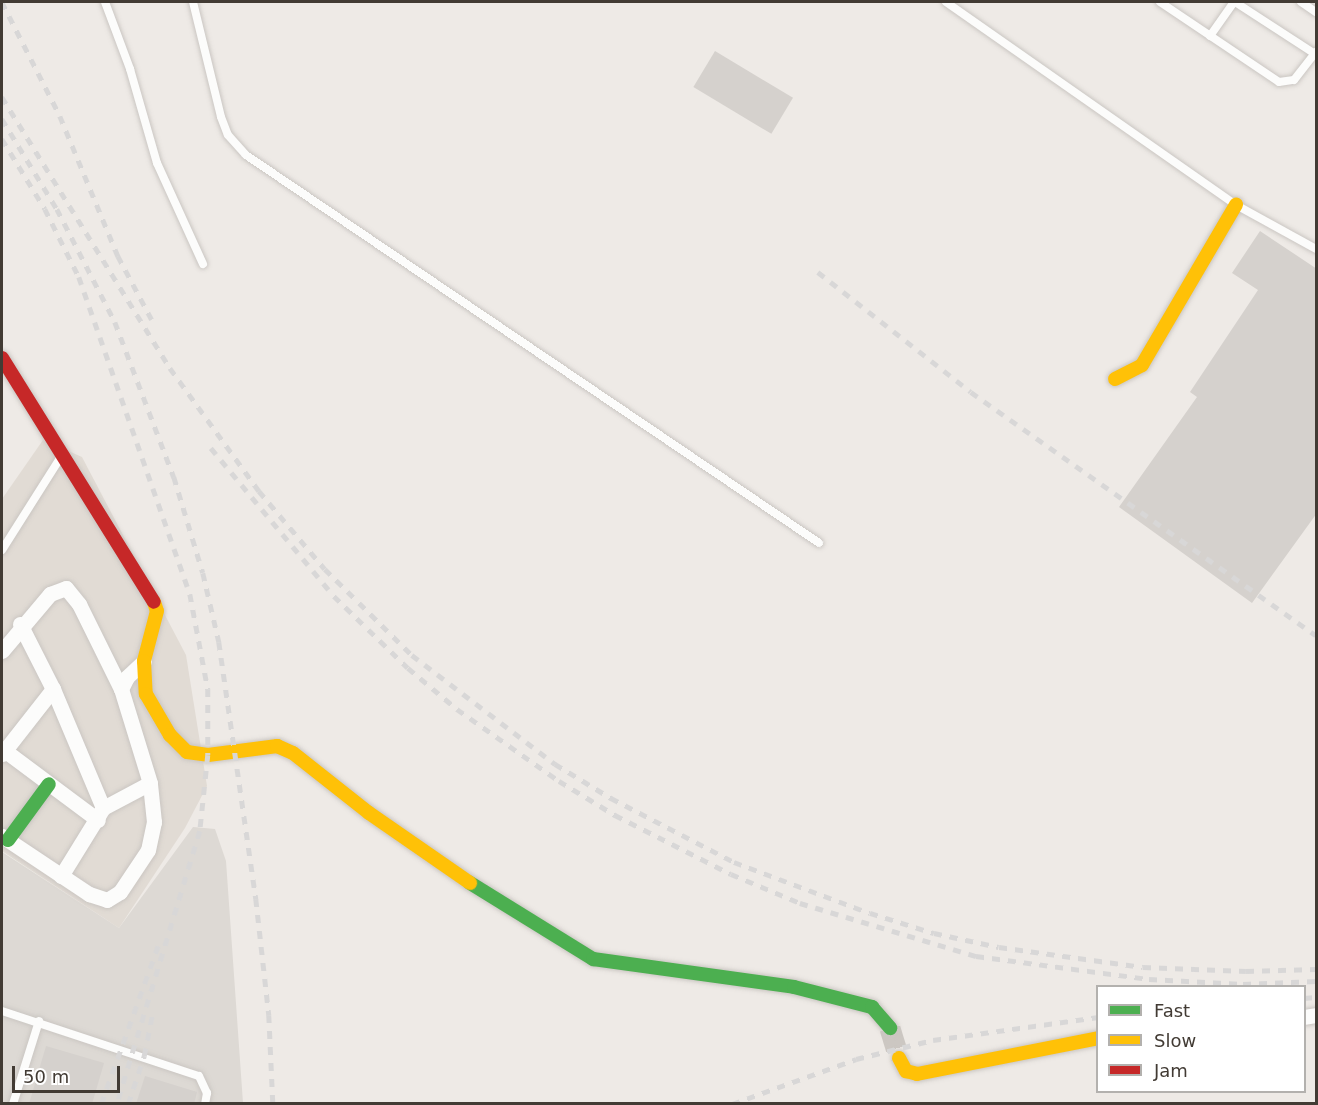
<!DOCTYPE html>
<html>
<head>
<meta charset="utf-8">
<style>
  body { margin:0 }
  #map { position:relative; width:1318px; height:1105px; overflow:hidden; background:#eeeae6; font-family:"DejaVu Sans",sans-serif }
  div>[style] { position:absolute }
  .residential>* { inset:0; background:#e1dbd4 }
  .industrial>* { inset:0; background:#ddd9d4 }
  .building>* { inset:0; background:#d5d1cd; transform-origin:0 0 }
  .secondary-tunnel>* { height:21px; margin-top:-10.5px; transform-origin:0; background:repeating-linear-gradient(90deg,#ccc7c2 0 21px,transparent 0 31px) }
  .roads { filter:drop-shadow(0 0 2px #cac6c2) drop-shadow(0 0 2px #cac6c2) }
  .lane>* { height:8px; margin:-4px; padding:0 4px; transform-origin:4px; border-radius:4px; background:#fcfcfb }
  .street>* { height:15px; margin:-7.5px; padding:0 7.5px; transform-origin:7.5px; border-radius:7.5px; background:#fcfcfb }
  .fast>* { height:14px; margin:-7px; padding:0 7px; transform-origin:7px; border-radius:7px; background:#4caf50 }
  .slow>* { height:14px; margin:-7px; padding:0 7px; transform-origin:7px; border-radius:7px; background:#ffc107 }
  .jam>* { height:14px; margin:-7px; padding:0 7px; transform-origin:7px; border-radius:7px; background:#c62828 }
  .rail>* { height:4.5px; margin-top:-2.25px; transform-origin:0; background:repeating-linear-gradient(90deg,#d8d7d7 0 8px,transparent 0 16px) }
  span { translate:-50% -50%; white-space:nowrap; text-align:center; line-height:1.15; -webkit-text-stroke:4.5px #fff; paint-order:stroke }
  .frame { position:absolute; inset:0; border:3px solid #423b34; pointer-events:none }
  .legend { position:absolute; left:1096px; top:985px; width:210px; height:108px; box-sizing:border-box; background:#fff; border:2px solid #b3b1ae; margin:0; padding:8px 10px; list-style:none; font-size:18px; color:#423b34 }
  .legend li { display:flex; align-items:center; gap:12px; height:30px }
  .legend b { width:30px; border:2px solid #b3b1ae }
  .scale { position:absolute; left:12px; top:1066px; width:108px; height:27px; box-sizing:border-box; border:3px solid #423b34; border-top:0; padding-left:8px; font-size:18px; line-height:21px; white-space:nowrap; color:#423b34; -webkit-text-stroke:4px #fff; paint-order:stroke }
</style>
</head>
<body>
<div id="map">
  <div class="residential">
    <i style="clip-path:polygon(43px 440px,82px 457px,186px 655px,207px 786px,185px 828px,119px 928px,2px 851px,2px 499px)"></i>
  </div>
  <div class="industrial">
    <i style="clip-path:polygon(193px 827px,215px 829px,226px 861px,243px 1103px,2px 1103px,2px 852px,119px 928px)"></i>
  </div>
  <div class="building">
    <i style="left:715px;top:51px;width:91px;height:42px;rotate:31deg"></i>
    <i style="clip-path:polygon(1260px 231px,1317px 269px,1317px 513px,1252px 603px,1119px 507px,1197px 397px,1190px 392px,1258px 290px,1232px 273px)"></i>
    <i style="clip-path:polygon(46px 1046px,104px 1063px,92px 1104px,29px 1104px)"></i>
    <i style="clip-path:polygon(145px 1076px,197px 1092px,194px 1104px,136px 1104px)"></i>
  </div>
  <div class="secondary-tunnel">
    <i style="left:890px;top:1028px;width:31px;rotate:73deg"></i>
  </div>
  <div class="roads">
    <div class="lane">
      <i style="left:105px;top:2px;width:72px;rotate:69.5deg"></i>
      <i style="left:130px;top:69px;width:98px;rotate:74deg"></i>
      <i style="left:157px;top:163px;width:111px;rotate:65.5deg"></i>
      <i style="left:193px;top:2px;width:118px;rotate:76.3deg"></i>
      <i style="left:221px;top:117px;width:19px;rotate:69deg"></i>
      <i style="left:228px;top:135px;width:27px;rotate:48deg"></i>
      <i style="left:246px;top:155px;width:692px;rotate:34.1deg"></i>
      <i style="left:946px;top:2px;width:354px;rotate:35deg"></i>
      <i style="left:1236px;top:205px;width:91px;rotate:28.8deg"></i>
      <i style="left:1160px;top:2px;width:143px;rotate:33.9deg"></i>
      <i style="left:1279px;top:82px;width:15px;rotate:-8deg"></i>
      <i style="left:1294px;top:80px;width:36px;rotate:-52deg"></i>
      <i style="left:1235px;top:2px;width:95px;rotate:33deg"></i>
      <i style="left:1301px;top:2px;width:18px;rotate:34deg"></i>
      <i style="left:1210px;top:36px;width:42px;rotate:-54.8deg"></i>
      <i style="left:2px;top:550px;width:112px;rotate:-57.7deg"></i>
      <i style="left:2px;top:1011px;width:207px;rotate:18.3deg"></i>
      <i style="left:199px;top:1076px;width:19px;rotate:65deg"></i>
      <i style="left:207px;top:1093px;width:11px;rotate:100deg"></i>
      <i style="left:13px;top:1104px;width:87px;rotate:-72.6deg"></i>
    </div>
    <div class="street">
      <i style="left:20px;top:624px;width:73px;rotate:63.1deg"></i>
      <i style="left:53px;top:689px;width:129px;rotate:67.2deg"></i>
      <i style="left:103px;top:808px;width:80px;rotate:121.7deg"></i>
      <i style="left:2px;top:651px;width:75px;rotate:-49.9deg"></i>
      <i style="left:50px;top:594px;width:17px;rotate:-21deg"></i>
      <i style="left:66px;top:588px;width:21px;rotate:51deg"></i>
      <i style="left:79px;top:604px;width:95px;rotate:63.7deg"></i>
      <i style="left:4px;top:750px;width:117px;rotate:36.7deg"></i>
      <i style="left:2px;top:754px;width:83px;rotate:-51.9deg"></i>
      <i style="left:103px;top:808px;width:53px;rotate:-28deg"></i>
      <i style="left:2px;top:836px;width:105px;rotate:33.7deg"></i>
      <i style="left:89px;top:894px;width:19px;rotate:18deg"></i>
      <i style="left:107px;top:900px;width:15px;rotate:-32deg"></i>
      <i style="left:120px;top:892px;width:50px;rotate:-56.3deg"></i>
      <i style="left:148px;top:850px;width:29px;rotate:-78deg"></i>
      <i style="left:154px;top:822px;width:39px;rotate:-96deg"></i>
      <i style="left:150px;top:783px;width:98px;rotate:-107.1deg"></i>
      <i style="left:121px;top:689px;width:13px;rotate:-63deg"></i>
      <i style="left:127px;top:677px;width:23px;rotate:-43deg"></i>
      <i style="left:1304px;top:1017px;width:12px;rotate:-9deg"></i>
    </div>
    <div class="fast">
      <i style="left:8px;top:840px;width:69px;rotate:-53.8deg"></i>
      <i style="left:470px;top:883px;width:145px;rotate:31.7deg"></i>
      <i style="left:593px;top:959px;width:203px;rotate:7.9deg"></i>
      <i style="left:794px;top:987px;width:81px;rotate:14.4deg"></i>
      <i style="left:872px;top:1007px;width:28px;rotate:49deg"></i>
    </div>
    <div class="slow">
      <i style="left:1115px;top:379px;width:30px;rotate:-27deg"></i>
      <i style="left:1142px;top:365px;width:186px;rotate:-59.6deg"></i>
      <i style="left:154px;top:602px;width:9px;rotate:72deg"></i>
      <i style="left:157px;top:611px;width:52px;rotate:104.6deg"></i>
      <i style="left:144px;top:661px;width:33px;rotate:87deg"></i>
      <i style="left:146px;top:694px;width:48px;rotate:59.7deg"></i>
      <i style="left:170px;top:735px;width:24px;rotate:45deg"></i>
      <i style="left:187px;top:752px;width:21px;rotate:8deg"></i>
      <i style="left:208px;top:755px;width:70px;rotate:-7.4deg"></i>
      <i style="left:277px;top:746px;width:17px;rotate:24deg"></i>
      <i style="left:293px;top:753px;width:97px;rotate:38.3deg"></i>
      <i style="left:369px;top:813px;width:123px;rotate:34.7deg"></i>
      <i style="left:899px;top:1058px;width:15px;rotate:62deg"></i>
      <i style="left:906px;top:1071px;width:11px;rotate:15deg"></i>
      <i style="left:917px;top:1074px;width:185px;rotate:-11.2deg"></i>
    </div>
    <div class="jam">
      <i style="left:2px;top:358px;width:287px;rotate:58.1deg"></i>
    </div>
  </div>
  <div class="rail">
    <i style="left:2px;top:2px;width:128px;rotate:63deg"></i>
    <i style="left:60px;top:116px;width:152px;rotate:67.5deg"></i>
    <i style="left:118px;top:256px;width:72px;rotate:62deg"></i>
    <i style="left:2px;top:97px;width:319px;rotate:58.2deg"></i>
    <i style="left:170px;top:368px;width:152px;rotate:54.1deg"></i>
    <i style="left:259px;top:491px;width:102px;rotate:49.8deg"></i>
    <i style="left:325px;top:569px;width:122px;rotate:44.7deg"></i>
    <i style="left:412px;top:655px;width:180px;rotate:37.3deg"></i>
    <i style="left:555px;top:764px;width:66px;rotate:31.3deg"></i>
    <i style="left:611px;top:798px;width:139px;rotate:27.5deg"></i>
    <i style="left:734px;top:862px;width:145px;rotate:20.6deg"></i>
    <i style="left:870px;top:913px;width:67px;rotate:17.4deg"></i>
    <i style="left:934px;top:933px;width:66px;rotate:12.2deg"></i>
    <i style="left:999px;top:947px;width:145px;rotate:7.9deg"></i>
    <i style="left:1143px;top:967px;width:103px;rotate:2.2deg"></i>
    <i style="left:1246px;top:971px;width:70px;rotate:-1.6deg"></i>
    <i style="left:2px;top:119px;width:105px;rotate:58.6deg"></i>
    <i style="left:57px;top:209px;width:127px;rotate:62.8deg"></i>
    <i style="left:115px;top:322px;width:166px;rotate:69.2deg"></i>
    <i style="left:174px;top:477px;width:100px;rotate:73.2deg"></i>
    <i style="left:203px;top:573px;width:71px;rotate:76.9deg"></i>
    <i style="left:219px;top:642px;width:260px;rotate:81.8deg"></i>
    <i style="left:256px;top:899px;width:117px;rotate:83.6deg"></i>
    <i style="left:269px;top:1015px;width:89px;rotate:87.4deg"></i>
    <i style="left:2px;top:139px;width:82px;rotate:58.4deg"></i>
    <i style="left:45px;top:209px;width:76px;rotate:63.4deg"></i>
    <i style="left:79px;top:277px;width:336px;rotate:70.7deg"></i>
    <i style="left:190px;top:594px;width:97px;rotate:79.3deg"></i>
    <i style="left:208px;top:689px;width:66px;rotate:90deg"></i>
    <i style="left:208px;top:755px;width:76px;rotate:96deg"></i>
    <i style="left:200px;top:831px;width:285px;rotate:106.9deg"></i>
    <i style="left:818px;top:272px;width:194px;rotate:38.1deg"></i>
    <i style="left:971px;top:392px;width:422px;rotate:35.2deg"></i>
    <i style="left:211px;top:448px;width:192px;rotate:50.3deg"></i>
    <i style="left:334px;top:596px;width:103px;rotate:44.2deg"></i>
    <i style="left:408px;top:668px;width:64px;rotate:39.9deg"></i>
    <i style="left:457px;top:709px;width:125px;rotate:35.2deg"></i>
    <i style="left:559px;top:781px;width:66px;rotate:31.3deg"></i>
    <i style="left:615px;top:815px;width:130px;rotate:27deg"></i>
    <i style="left:731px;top:874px;width:75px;rotate:22.8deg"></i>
    <i style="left:800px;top:903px;width:184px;rotate:16.8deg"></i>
    <i style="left:976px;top:956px;width:175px;rotate:7.6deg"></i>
    <i style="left:1149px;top:979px;width:94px;rotate:3deg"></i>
    <i style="left:1243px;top:984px;width:73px;rotate:-2.4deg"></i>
    <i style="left:1304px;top:998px;width:12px;rotate:-5deg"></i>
    <i style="left:101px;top:1104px;width:168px;rotate:-70.2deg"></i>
    <i style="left:128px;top:1104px;width:51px;rotate:-71.6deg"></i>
    <i style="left:144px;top:1056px;width:46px;rotate:-78.7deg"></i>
    <i style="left:732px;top:1104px;width:132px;rotate:-19.9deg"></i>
    <i style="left:856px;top:1059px;width:79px;rotate:-13.9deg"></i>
    <i style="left:933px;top:1040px;width:167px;rotate:-7.9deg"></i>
  </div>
  <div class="frame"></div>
  <ul class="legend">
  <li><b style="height:8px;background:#4caf50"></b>Fast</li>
  <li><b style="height:8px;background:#ffc107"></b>Slow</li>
  <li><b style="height:8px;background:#c62828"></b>Jam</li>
  </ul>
  <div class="scale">50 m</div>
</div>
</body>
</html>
